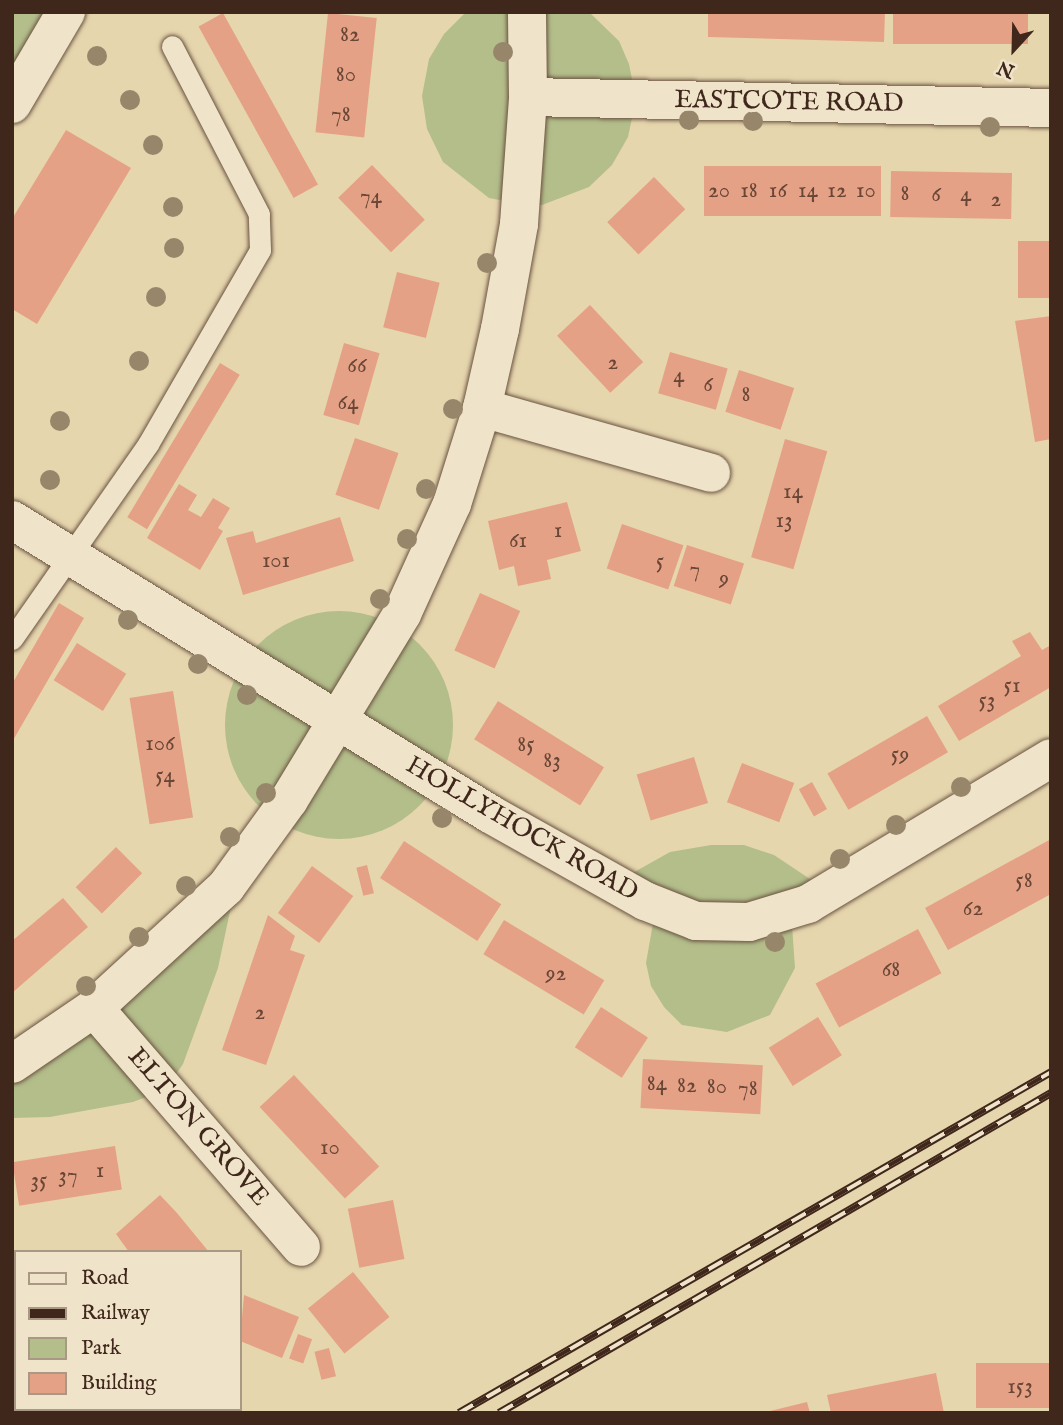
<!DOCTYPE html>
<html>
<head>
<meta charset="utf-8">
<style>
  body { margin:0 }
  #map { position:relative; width:1063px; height:1425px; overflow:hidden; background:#e6d6ae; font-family:"IM FELL English",serif }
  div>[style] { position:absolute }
  .green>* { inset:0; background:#b4be8b }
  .round { border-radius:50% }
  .building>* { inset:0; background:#e5a186; transform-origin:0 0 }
  .roads { filter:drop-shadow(0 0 2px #6a5340) drop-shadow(0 0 2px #6a5340) }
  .service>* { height:21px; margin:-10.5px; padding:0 10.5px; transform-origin:10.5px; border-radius:10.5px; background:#efe4ca }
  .minor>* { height:38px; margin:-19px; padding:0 19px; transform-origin:19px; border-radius:19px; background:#efe4ca }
  .rail>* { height:8px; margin-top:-4px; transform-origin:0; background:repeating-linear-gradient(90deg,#efe4ca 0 16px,#40271b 0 32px); box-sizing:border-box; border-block:2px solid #40271b }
  .trees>* { width:20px; height:20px; margin:-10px; border-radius:50%; background:#978669 }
  span { translate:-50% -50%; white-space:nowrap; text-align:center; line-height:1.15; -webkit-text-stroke:7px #efe4ca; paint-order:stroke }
  .number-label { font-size:23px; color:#694636 }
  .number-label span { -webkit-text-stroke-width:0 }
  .street-label { font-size:26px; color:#40271b }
  .frame { position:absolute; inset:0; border:14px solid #40271b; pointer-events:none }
  .legend { position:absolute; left:14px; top:1250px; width:228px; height:161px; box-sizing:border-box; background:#efe4ca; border:2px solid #a99884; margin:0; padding:9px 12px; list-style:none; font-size:21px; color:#40271b }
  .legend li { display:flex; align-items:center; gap:14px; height:35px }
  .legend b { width:35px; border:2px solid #a99884 }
  .north { position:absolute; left:979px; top:14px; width:70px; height:70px; -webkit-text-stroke:5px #efe4ca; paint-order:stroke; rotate:202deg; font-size:19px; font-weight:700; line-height:28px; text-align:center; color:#40271b }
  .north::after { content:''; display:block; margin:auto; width:24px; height:32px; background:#40271b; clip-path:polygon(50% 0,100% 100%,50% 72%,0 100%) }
</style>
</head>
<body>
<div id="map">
  <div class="green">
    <i style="clip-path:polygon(12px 12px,50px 12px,12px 81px)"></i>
    <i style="clip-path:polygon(466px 12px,589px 12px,619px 41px,629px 64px,636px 99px,628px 137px,612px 165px,589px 187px,542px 205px,520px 204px,489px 198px,443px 162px,427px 129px,422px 96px,429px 59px,444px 34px)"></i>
    <i class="round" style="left:225px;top:611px;width:228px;height:228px"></i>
    <i style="clip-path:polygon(711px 845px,744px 845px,774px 855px,828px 891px,791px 911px,795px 968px,770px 1015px,727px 1032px,682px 1025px,664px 1007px,651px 986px,646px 963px,656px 906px,613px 884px,670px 852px)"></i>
    <i style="clip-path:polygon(239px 869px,218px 968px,183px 1064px,165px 1090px,133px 1102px,50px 1117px,12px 1118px,12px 1064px)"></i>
  </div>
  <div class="building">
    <i style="clip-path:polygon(708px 12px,885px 12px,884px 42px,708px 37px)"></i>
    <i style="left:893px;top:12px;width:135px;height:32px"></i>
    <i style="left:223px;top:13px;width:196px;height:28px;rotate:61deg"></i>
    <i style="left:328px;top:13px;width:49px;height:120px;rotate:6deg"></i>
    <i style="clip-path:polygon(66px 130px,131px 168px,37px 324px,12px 309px,12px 219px)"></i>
    <i style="left:372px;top:165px;width:76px;height:47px;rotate:46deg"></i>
    <i style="left:704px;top:166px;width:177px;height:50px"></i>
    <i style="left:891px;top:171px;width:121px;height:46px;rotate:1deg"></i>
    <i style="left:654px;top:177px;width:45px;height:65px;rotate:46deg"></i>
    <i style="left:1018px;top:241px;width:33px;height:57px"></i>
    <i style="left:397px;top:272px;width:44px;height:57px;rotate:14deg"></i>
    <i style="left:590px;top:305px;width:78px;height:45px;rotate:47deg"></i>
    <i style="clip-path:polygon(1051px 316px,1051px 439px,1035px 442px,1015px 321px)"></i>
    <i style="left:344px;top:343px;width:37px;height:75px;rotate:16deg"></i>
    <i style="left:670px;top:352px;width:60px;height:43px;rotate:16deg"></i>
    <i style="left:220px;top:363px;width:23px;height:180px;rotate:31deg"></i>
    <i style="left:739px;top:370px;width:58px;height:44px;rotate:18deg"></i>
    <i style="left:355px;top:438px;width:46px;height:60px;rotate:19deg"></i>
    <i style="left:785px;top:439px;width:44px;height:123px;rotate:16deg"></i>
    <i style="clip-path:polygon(179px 484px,197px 495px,188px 510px,201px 517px,213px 498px,230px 508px,218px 528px,223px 531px,200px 570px,147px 538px)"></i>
    <i style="clip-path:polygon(567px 502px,581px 551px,547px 560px,551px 579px,518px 586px,514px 566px,499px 570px,488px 521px)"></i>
    <i style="clip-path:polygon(340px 517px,354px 561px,243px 595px,226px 538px,253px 531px,256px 543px)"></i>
    <i style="left:622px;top:524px;width:65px;height:47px;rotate:19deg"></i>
    <i style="left:687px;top:545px;width:60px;height:43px;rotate:18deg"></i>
    <i style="left:480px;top:593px;width:44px;height:63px;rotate:24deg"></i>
    <i style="clip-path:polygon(59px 603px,84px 618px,12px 742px,12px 684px)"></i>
    <i style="clip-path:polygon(1030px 632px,1042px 650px,1051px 645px,1051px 687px,959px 741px,938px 706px,1021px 656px,1012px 641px)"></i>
    <i style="left:77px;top:643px;width:58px;height:44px;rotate:32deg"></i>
    <i style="left:173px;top:691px;width:128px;height:44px;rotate:81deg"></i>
    <i style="left:498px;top:701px;width:125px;height:45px;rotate:32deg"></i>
    <i style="left:927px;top:716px;width:42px;height:115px;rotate:60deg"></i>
    <i style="left:694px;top:757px;width:48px;height:60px;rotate:73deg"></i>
    <i style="left:742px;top:763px;width:56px;height:42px;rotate:21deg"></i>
    <i style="left:812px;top:782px;width:31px;height:15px;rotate:61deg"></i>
    <i style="clip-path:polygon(1051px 839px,1051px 894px,948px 950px,925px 908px)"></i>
    <i style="left:404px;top:841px;width:116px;height:44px;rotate:33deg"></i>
    <i style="left:116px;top:847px;width:37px;height:57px;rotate:45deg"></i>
    <i style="left:367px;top:865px;width:29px;height:11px;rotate:76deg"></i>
    <i style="left:312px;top:866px;width:51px;height:58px;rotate:36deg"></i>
    <i style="clip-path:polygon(63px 898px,88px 927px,12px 993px,12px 941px)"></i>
    <i style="clip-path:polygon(268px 915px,295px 936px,290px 950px,305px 955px,266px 1065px,222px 1050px)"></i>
    <i style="left:504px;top:920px;width:117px;height:40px;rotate:31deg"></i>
    <i style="left:918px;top:929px;width:50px;height:116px;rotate:62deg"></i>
    <i style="left:601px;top:1007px;width:56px;height:48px;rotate:33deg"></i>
    <i style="left:818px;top:1017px;width:45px;height:58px;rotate:58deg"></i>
    <i style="left:643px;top:1059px;width:120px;height:49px;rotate:3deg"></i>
    <i style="left:294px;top:1075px;width:125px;height:47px;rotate:47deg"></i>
    <i style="left:115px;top:1146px;width:44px;height:104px;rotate:81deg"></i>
    <i style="clip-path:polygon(160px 1195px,177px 1213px,209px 1252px,129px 1252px,116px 1234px)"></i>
    <i style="left:393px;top:1200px;width:60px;height:46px;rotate:79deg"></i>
    <i style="left:353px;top:1272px;width:58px;height:58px;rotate:51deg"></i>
    <i style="clip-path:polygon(244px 1295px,299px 1317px,282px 1358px,240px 1341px)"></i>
    <i style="left:298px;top:1334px;width:15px;height:26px;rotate:20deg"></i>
    <i style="left:329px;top:1348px;width:29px;height:15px;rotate:76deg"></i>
    <i style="left:1051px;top:1363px;width:45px;height:75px;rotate:90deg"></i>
    <i style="clip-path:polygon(936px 1373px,944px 1413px,831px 1413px,827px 1395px)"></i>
    <i style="clip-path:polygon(807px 1402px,810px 1413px,766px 1413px,766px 1412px)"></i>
  </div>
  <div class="roads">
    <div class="service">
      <i style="left:12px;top:639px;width:238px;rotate:-55.1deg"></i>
      <i style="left:148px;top:444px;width:224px;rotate:-60deg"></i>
      <i style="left:260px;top:250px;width:36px;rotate:-92deg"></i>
      <i style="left:259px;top:214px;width:189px;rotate:-117.4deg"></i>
    </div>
    <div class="minor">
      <i style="left:528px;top:97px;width:523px;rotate:1.2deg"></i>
      <i style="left:12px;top:104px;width:107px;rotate:-59.6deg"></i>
      <i style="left:482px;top:408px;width:238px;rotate:15.8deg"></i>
      <i style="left:12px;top:520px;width:561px;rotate:31.59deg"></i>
      <i style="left:490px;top:814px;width:178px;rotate:29.3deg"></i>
      <i style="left:645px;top:901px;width:55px;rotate:21.4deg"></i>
      <i style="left:696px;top:921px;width:53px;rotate:1.1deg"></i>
      <i style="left:749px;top:922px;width:62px;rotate:-17deg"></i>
      <i style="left:808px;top:904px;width:283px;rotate:-31deg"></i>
      <i style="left:94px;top:1008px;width:316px;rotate:49.1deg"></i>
      <i style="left:12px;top:1064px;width:99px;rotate:-34.3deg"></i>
      <i style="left:94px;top:1008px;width:179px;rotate:-42.5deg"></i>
      <i style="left:226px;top:887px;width:107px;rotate:-54.1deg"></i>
      <i style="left:289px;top:800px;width:218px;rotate:-58.7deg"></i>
      <i style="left:402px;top:614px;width:121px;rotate:-65.6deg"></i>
      <i style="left:452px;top:504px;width:101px;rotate:-72.6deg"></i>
      <i style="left:482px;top:408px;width:81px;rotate:-77.2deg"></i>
      <i style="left:500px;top:329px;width:107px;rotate:-79.7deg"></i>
      <i style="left:519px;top:224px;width:127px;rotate:-85.9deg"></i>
      <i style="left:528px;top:97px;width:85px;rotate:-90.7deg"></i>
    </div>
  </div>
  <div class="rail">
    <i style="left:459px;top:1413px;width:683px;rotate:-29.94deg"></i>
    <i style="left:499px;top:1413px;width:638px;rotate:-30.1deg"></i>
  </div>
  <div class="trees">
    <i style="left:503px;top:52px"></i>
    <i style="left:97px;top:56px"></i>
    <i style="left:130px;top:100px"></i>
    <i style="left:689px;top:120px"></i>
    <i style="left:753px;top:121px"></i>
    <i style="left:990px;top:127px"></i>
    <i style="left:153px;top:145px"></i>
    <i style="left:173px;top:207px"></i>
    <i style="left:174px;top:248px"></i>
    <i style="left:487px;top:263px"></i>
    <i style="left:156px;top:297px"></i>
    <i style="left:139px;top:361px"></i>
    <i style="left:453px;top:409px"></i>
    <i style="left:60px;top:421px"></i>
    <i style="left:50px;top:480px"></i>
    <i style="left:426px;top:489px"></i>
    <i style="left:407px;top:539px"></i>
    <i style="left:380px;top:599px"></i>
    <i style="left:128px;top:620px"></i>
    <i style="left:198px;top:664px"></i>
    <i style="left:247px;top:695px"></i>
    <i style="left:961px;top:787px"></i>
    <i style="left:266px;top:793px"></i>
    <i style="left:442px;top:818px"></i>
    <i style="left:896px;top:825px"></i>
    <i style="left:230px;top:837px"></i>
    <i style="left:840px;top:859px"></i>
    <i style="left:186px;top:886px"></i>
    <i style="left:139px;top:937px"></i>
    <i style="left:775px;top:942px"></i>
    <i style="left:86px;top:986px"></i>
  </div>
  <div class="number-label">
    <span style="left:350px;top:35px">82</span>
    <span style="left:346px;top:75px">80</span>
    <span style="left:341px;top:115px">78</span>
    <span style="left:719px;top:191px">20</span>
    <span style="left:749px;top:191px">18</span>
    <span style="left:778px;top:191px">16</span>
    <span style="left:808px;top:191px">14</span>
    <span style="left:837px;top:191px">12</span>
    <span style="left:866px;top:191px">10</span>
    <span style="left:905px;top:194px">8</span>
    <span style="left:936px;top:195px">6</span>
    <span style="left:966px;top:195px">4</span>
    <span style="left:371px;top:197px">74</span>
    <span style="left:996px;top:200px">2</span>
    <span style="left:613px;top:363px">2</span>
    <span style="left:357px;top:366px">66</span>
    <span style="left:679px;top:376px">4</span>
    <span style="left:708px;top:385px">6</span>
    <span style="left:746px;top:395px">8</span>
    <span style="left:348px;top:403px">64</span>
    <span style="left:793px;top:492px">14</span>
    <span style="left:784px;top:521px">13</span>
    <span style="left:558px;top:531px">1</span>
    <span style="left:518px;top:541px">61</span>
    <span style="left:276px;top:561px">101</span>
    <span style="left:660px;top:562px">5</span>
    <span style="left:695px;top:570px">7</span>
    <span style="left:724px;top:579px">9</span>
    <span style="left:1012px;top:686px">51</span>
    <span style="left:987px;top:701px">53</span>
    <span style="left:160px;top:744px">106</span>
    <span style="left:526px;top:745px">85</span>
    <span style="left:900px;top:755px">59</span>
    <span style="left:552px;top:761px">83</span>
    <span style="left:165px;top:776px">54</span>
    <span style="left:1024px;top:881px">58</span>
    <span style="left:973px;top:909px">62</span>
    <span style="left:891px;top:970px">68</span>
    <span style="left:556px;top:974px">92</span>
    <span style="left:260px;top:1013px">2</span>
    <span style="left:657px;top:1084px">84</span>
    <span style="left:687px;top:1086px">82</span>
    <span style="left:717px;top:1087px">80</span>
    <span style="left:748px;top:1089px">78</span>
    <span style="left:330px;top:1148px">10</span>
    <span style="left:100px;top:1171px">1</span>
    <span style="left:68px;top:1176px">37</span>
    <span style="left:39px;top:1181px">35</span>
    <span style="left:1020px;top:1387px">153</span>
  </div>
  <div class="street-label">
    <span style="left:789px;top:102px;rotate:1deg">EASTCOTE ROAD</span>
    <span style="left:522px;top:829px;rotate:30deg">HOLLYHOCK ROAD</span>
    <span style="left:198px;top:1127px;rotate:49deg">ELTON GROVE</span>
  </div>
  <div class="frame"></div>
  <ul class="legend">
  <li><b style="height:9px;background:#efe4ca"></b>Road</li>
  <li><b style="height:9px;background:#40271b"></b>Railway</li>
  <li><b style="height:19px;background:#b4be8b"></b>Park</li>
  <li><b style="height:19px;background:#e5a186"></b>Building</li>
  </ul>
  <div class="north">N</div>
</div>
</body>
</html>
